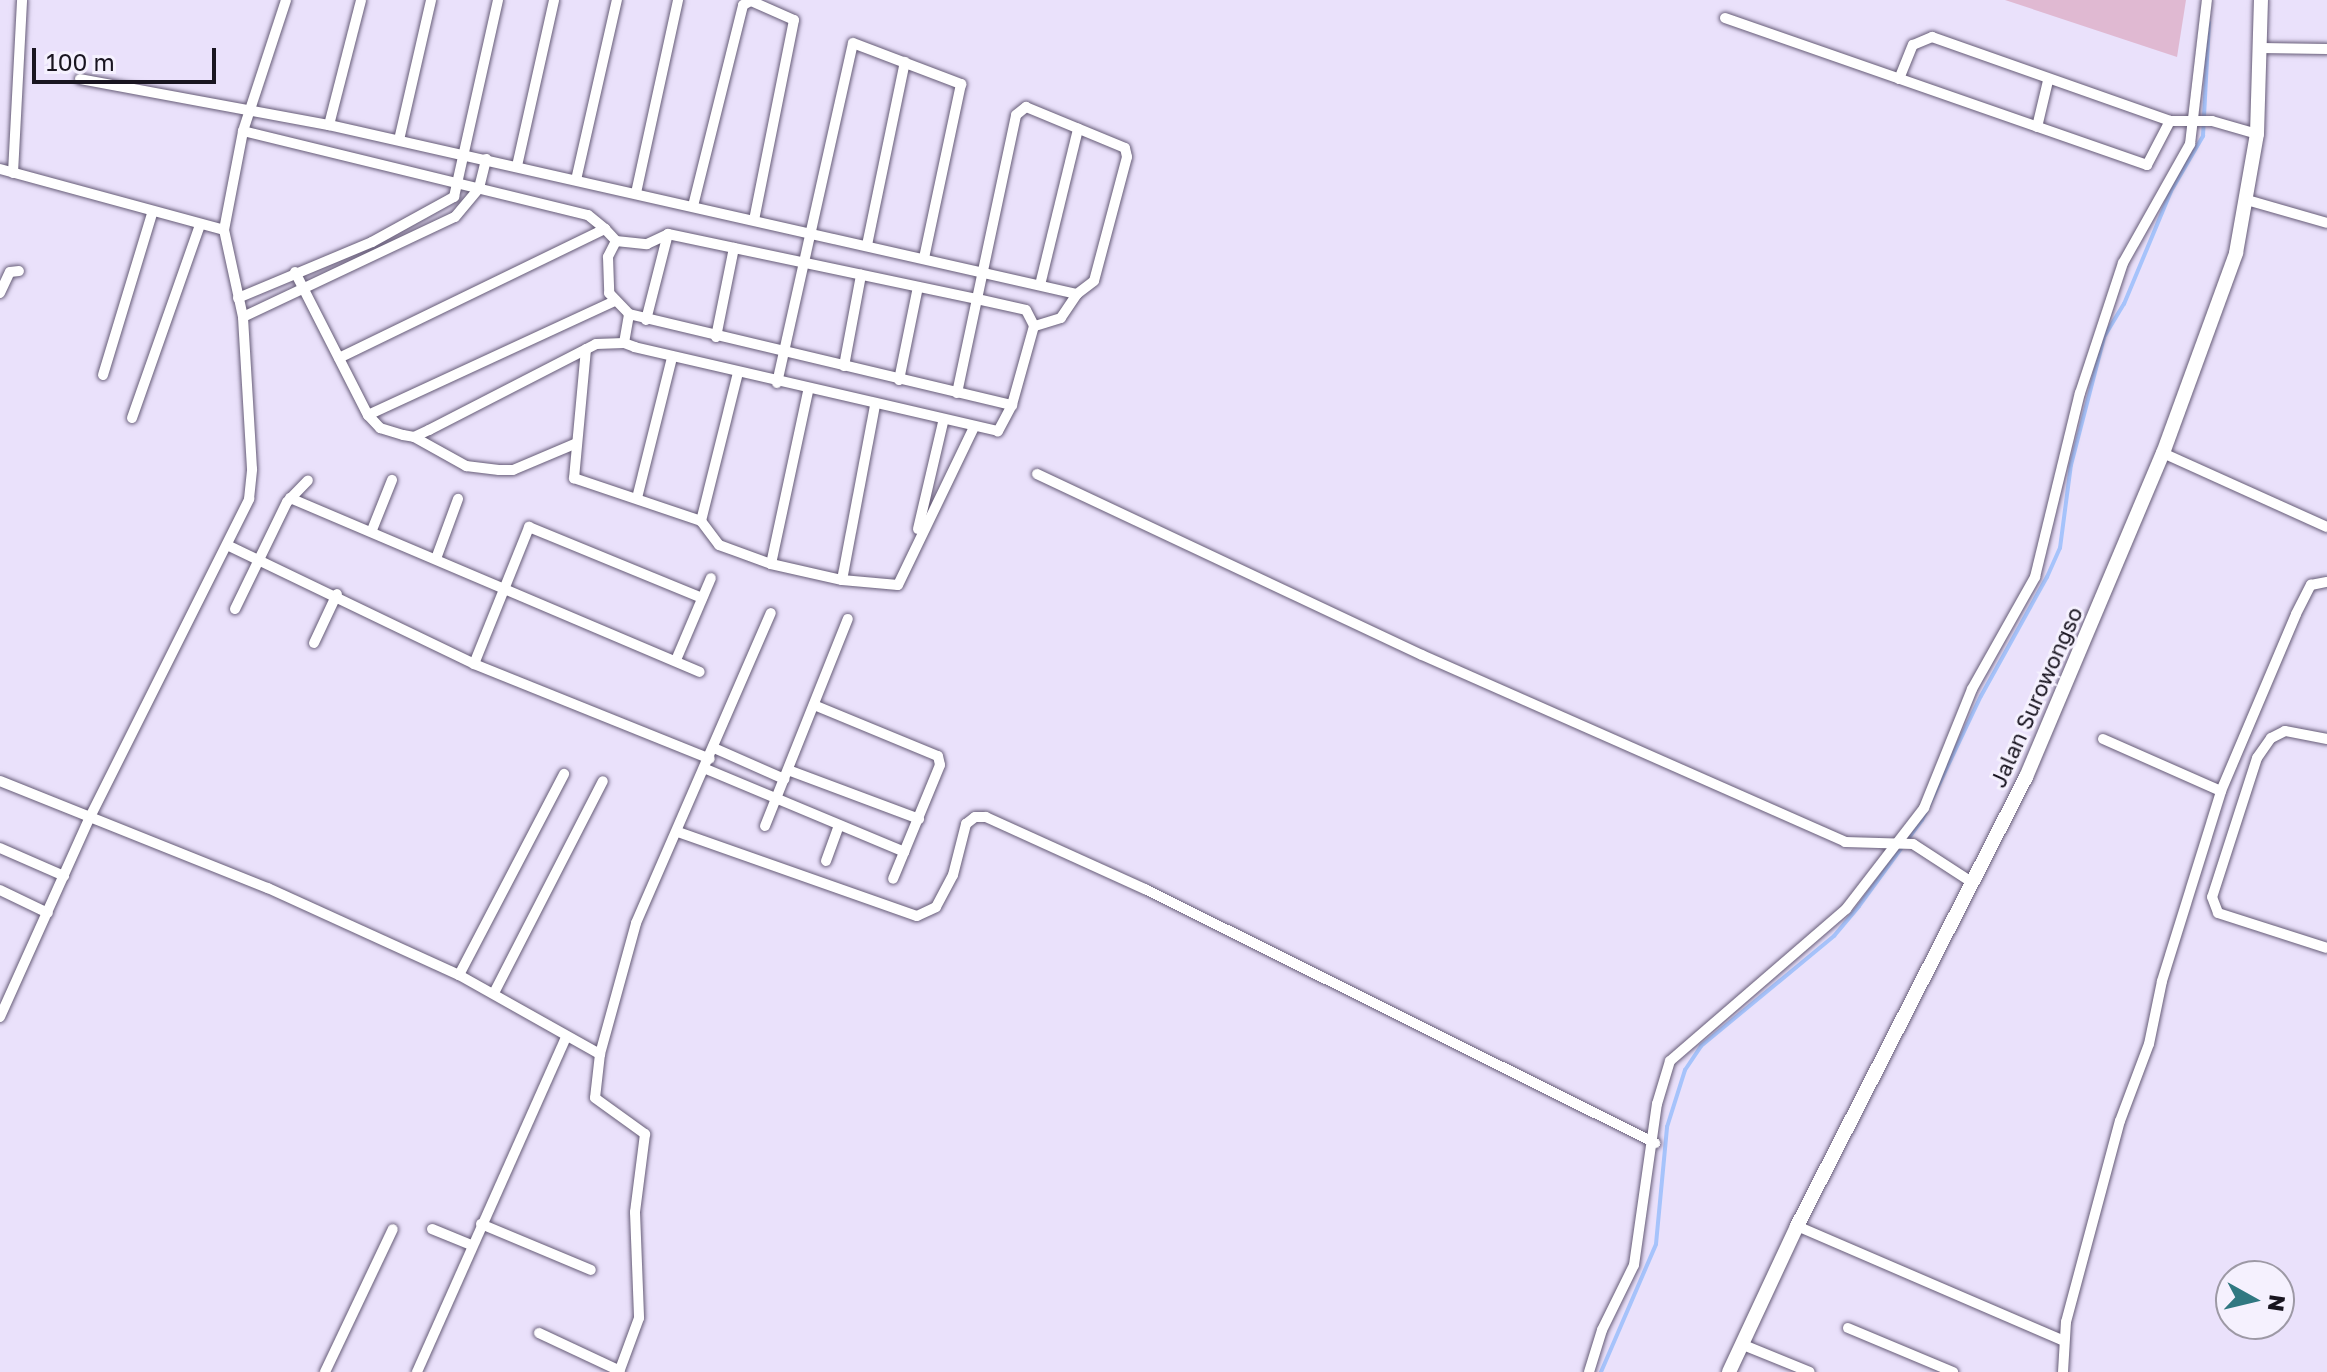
<!DOCTYPE html>
<html>
<head>
<meta charset="utf-8">
<style>
  body { margin:0 }
  #map { position:relative; width:2327px; height:1372px; overflow:hidden; background:#eae1fb; font-family:"Golos Text",sans-serif }
  div>[style] { position:absolute }
  .green>* { inset:0; background:#e0b9d2 }
  .stream>* { height:4px; margin:-2px; padding:0 2px; transform-origin:2px; border-radius:2px; background:#a6c3fb }
  .roads { filter:drop-shadow(0 0 2px #665c77) drop-shadow(0 0 2px #665c77) }
  .street>* { height:10px; margin:-5px; padding:0 5px; transform-origin:5px; border-radius:5px; background:#fff }
  .secondary>* { height:14px; margin:-7px; padding:0 7px; transform-origin:7px; border-radius:7px; background:#fff }
  span { translate:-50% -50%; white-space:nowrap; text-align:center; line-height:1.15; -webkit-text-stroke:6px #f5f1fe; paint-order:stroke }
  .street-label { font-size:22px; color:#191520 }
  .north { position:absolute; left:2215px; top:1260px; width:80px; height:80px; box-sizing:border-box; background:#f5f1fe; border:2px solid #9d99a5; border-radius:50%; rotate:98deg; font-size:22px; font-weight:700; line-height:32px; text-align:center; color:#191520 }
  .north::after { content:''; display:block; margin:auto; width:28px; height:36px; background:#307881; clip-path:polygon(50% 0,100% 100%,50% 72%,0 100%) }
  .scale { position:absolute; left:32px; top:48px; width:184px; height:36px; box-sizing:border-box; border:4px solid #191520; border-top:0; padding-left:10px; font-size:24px; line-height:28px; white-space:nowrap; color:#191520; -webkit-text-stroke:6px #f5f1fe; paint-order:stroke }
</style>
</head>
<body>
<div id="map">
  <div class="green">
    <i style="clip-path:polygon(2005px 0,2186px 0,2177px 57px)"></i>
  </div>
  <div class="stream">
    <i style="left:1601px;top:1372px;width:139px;rotate:-66.7deg"></i>
    <i style="left:1656px;top:1244px;width:118px;rotate:-84.6deg"></i>
    <i style="left:1667px;top:1127px;width:60px;rotate:-72.5deg"></i>
    <i style="left:1685px;top:1070px;width:29px;rotate:-56deg"></i>
    <i style="left:1701px;top:1046px;width:173px;rotate:-39.6deg"></i>
    <i style="left:1834px;top:936px;width:39px;rotate:-50deg"></i>
    <i style="left:1859px;top:906px;width:107px;rotate:-53.8deg"></i>
    <i style="left:1922px;top:820px;width:137px;rotate:-64.6deg"></i>
    <i style="left:1981px;top:696px;width:136px;rotate:-61deg"></i>
    <i style="left:2047px;top:577px;width:32px;rotate:-66deg"></i>
    <i style="left:2060px;top:548px;width:84px;rotate:-82.5deg"></i>
    <i style="left:2071px;top:465px;width:132px;rotate:-75.5deg"></i>
    <i style="left:2104px;top:337px;width:39px;rotate:-59deg"></i>
    <i style="left:2124px;top:304px;width:122px;rotate:-67.4deg"></i>
    <i style="left:2171px;top:191px;width:64px;rotate:-59.8deg"></i>
    <i style="left:2203px;top:136px;width:114px;rotate:-87deg"></i>
  </div>
  <div class="roads">
    <div class="street">
      <i style="left:1725px;top:18px;width:447px;rotate:19.2deg"></i>
      <i style="left:2147px;top:165px;width:50px;rotate:-62.4deg"></i>
      <i style="left:2261px;top:48px;width:66px;rotate:0.9deg"></i>
      <i style="left:80px;top:79px;width:253px;rotate:10.5deg"></i>
      <i style="left:329px;top:125px;width:767px;rotate:12.73deg"></i>
      <i style="left:1899px;top:79px;width:37px;rotate:-68deg"></i>
      <i style="left:1913px;top:45px;width:21px;rotate:-23deg"></i>
      <i style="left:1932px;top:37px;width:252px;rotate:19.4deg"></i>
      <i style="left:2170px;top:121px;width:42px"></i>
      <i style="left:2212px;top:121px;width:47px;rotate:16.1deg"></i>
      <i style="left:329px;top:125px;width:129px;rotate:-75.6deg"></i>
      <i style="left:2037px;top:127px;width:47px;rotate:-76.6deg"></i>
      <i style="left:243px;top:131px;width:355px;rotate:13.7deg"></i>
      <i style="left:588px;top:215px;width:22px;rotate:39deg"></i>
      <i style="left:399px;top:140px;width:144px;rotate:-77.1deg"></i>
      <i style="left:517px;top:166px;width:170px;rotate:-77.4deg"></i>
      <i style="left:0;top:169px;width:232px;rotate:15.2deg"></i>
      <i style="left:13px;top:173px;width:173px;rotate:-87deg"></i>
      <i style="left:576px;top:180px;width:185px;rotate:-77.2deg"></i>
      <i style="left:636px;top:193px;width:198px;rotate:-77.7deg"></i>
      <i style="left:2247px;top:200px;width:83px;rotate:16deg"></i>
      <i style="left:693px;top:206px;width:207px;rotate:-76deg"></i>
      <i style="left:743px;top:5px;width:9px;rotate:-27deg"></i>
      <i style="left:751px;top:1px;width:47px;rotate:23.8deg"></i>
      <i style="left:794px;top:20px;width:204px;rotate:101.3deg"></i>
      <i style="left:616px;top:241px;width:18px;rotate:117deg"></i>
      <i style="left:608px;top:257px;width:36px;rotate:88deg"></i>
      <i style="left:609px;top:293px;width:29px;rotate:46deg"></i>
      <i style="left:629px;top:314px;width:394px;rotate:13.4deg"></i>
      <i style="left:867px;top:245px;width:187px;rotate:-78.3deg"></i>
      <i style="left:295px;top:272px;width:161px;rotate:63deg"></i>
      <i style="left:368px;top:415px;width:18px;rotate:47deg"></i>
      <i style="left:380px;top:428px;width:24px;rotate:17deg"></i>
      <i style="left:403px;top:435px;width:11px;rotate:10deg"></i>
      <i style="left:414px;top:437px;width:17px;rotate:-25deg"></i>
      <i style="left:429px;top:430px;width:188px;rotate:-27.2deg"></i>
      <i style="left:596px;top:344px;width:28px;rotate:-2deg"></i>
      <i style="left:1040px;top:285px;width:161px;rotate:-76.3deg"></i>
      <i style="left:0;top:293px;width:23px;rotate:-65deg"></i>
      <i style="left:10px;top:272px;width:9px;rotate:-6deg"></i>
      <i style="left:238px;top:298px;width:145px;rotate:-22.7deg"></i>
      <i style="left:372px;top:242px;width:94px;rotate:-28.8deg"></i>
      <i style="left:454px;top:197px;width:202px;rotate:-77.4deg"></i>
      <i style="left:243px;top:317px;width:234px;rotate:-25.3deg"></i>
      <i style="left:455px;top:217px;width:38px;rotate:-50deg"></i>
      <i style="left:479px;top:188px;width:30px;rotate:-76deg"></i>
      <i style="left:646px;top:320px;width:89px;rotate:-75.7deg"></i>
      <i style="left:716px;top:337px;width:91px;rotate:-78.6deg"></i>
      <i style="left:586px;top:349px;width:130px;rotate:95.3deg"></i>
      <i style="left:574px;top:478px;width:134px;rotate:18.7deg"></i>
      <i style="left:701px;top:521px;width:153px;rotate:-76deg"></i>
      <i style="left:339px;top:358px;width:296px;rotate:-25.9deg"></i>
      <i style="left:605px;top:229px;width:16px;rotate:47deg"></i>
      <i style="left:616px;top:241px;width:31px;rotate:6deg"></i>
      <i style="left:647px;top:244px;width:23px;rotate:-25deg"></i>
      <i style="left:668px;top:234px;width:316px;rotate:11.9deg"></i>
      <i style="left:977px;top:299px;width:50px;rotate:12.7deg"></i>
      <i style="left:1026px;top:310px;width:18px;rotate:63deg"></i>
      <i style="left:1034px;top:326px;width:82px;rotate:105.6deg"></i>
      <i style="left:1012px;top:405px;width:30px;rotate:118deg"></i>
      <i style="left:998px;top:431px;width:373px;rotate:-167deg"></i>
      <i style="left:635px;top:347px;width:12px;rotate:-160deg"></i>
      <i style="left:624px;top:343px;width:29px;rotate:-80deg"></i>
      <i style="left:844px;top:366px;width:93px;rotate:-79.4deg"></i>
      <i style="left:103px;top:375px;width:168px;rotate:-73.1deg"></i>
      <i style="left:899px;top:380px;width:95px;rotate:-78.5deg"></i>
      <i style="left:777px;top:383px;width:348px;rotate:-77.4deg"></i>
      <i style="left:853px;top:43px;width:116px;rotate:20.8deg"></i>
      <i style="left:961px;top:84px;width:178px;rotate:102deg"></i>
      <i style="left:957px;top:393px;width:284px;rotate:-78deg"></i>
      <i style="left:1016px;top:115px;width:13px;rotate:-39deg"></i>
      <i style="left:1026px;top:107px;width:107px;rotate:22.5deg"></i>
      <i style="left:1125px;top:148px;width:9px;rotate:77deg"></i>
      <i style="left:1127px;top:157px;width:128px;rotate:104.9deg"></i>
      <i style="left:1094px;top:281px;width:21px;rotate:143deg"></i>
      <i style="left:1077px;top:294px;width:29px;rotate:124deg"></i>
      <i style="left:1061px;top:318px;width:28px;rotate:163deg"></i>
      <i style="left:368px;top:415px;width:270px;rotate:-24.8deg"></i>
      <i style="left:132px;top:418px;width:205px;rotate:-70.6deg"></i>
      <i style="left:414px;top:437px;width:60px;rotate:29.1deg"></i>
      <i style="left:466px;top:466px;width:33px;rotate:7deg"></i>
      <i style="left:499px;top:470px;width:14px"></i>
      <i style="left:513px;top:470px;width:69px;rotate:-22.9deg"></i>
      <i style="left:2163px;top:453px;width:180px;rotate:24.3deg"></i>
      <i style="left:1037px;top:474px;width:425px;rotate:25.2deg"></i>
      <i style="left:1422px;top:655px;width:462px;rotate:23.8deg"></i>
      <i style="left:1845px;top:842px;width:68px;rotate:1.7deg"></i>
      <i style="left:1913px;top:844px;width:72px;rotate:33deg"></i>
      <i style="left:290px;top:498px;width:445px;rotate:23deg"></i>
      <i style="left:637px;top:498px;width:144px;rotate:-76deg"></i>
      <i style="left:701px;top:521px;width:30px;rotate:53deg"></i>
      <i style="left:719px;top:545px;width:55px;rotate:20.1deg"></i>
      <i style="left:771px;top:564px;width:73px;rotate:12.7deg"></i>
      <i style="left:842px;top:580px;width:56px;rotate:5.1deg"></i>
      <i style="left:898px;top:585px;width:175px;rotate:-64.3deg"></i>
      <i style="left:918px;top:529px;width:110px;rotate:-76.8deg"></i>
      <i style="left:372px;top:530px;width:54px;rotate:-68.2deg"></i>
      <i style="left:227px;top:545px;width:274px;rotate:25.7deg"></i>
      <i style="left:474px;top:664px;width:254px;rotate:21.9deg"></i>
      <i style="left:437px;top:556px;width:61px;rotate:-69.8deg"></i>
      <i style="left:771px;top:564px;width:177px;rotate:-77.9deg"></i>
      <i style="left:842px;top:580px;width:177px;rotate:-79.3deg"></i>
      <i style="left:235px;top:609px;width:119px;rotate:-64.1deg"></i>
      <i style="left:287px;top:502px;width:30px;rotate:-46deg"></i>
      <i style="left:314px;top:643px;width:54px;rotate:-64.9deg"></i>
      <i style="left:676px;top:660px;width:89px;rotate:-66.9deg"></i>
      <i style="left:474px;top:664px;width:148px;rotate:-68.1deg"></i>
      <i style="left:529px;top:527px;width:187px;rotate:22.3deg"></i>
      <i style="left:814px;top:705px;width:134px;rotate:22.4deg"></i>
      <i style="left:938px;top:756px;width:9px;rotate:77deg"></i>
      <i style="left:940px;top:765px;width:123px;rotate:112.4deg"></i>
      <i style="left:2103px;top:739px;width:129px;rotate:23.8deg"></i>
      <i style="left:2327px;top:739px;width:43px;rotate:-169.2deg"></i>
      <i style="left:2285px;top:731px;width:16px;rotate:153deg"></i>
      <i style="left:2271px;top:738px;width:24px;rotate:125deg"></i>
      <i style="left:2257px;top:758px;width:146px;rotate:107.9deg"></i>
      <i style="left:2212px;top:897px;width:17px;rotate:69deg"></i>
      <i style="left:2218px;top:913px;width:114px;rotate:17.8deg"></i>
      <i style="left:714px;top:748px;width:77px;rotate:23.9deg"></i>
      <i style="left:706px;top:769px;width:215px;rotate:22.7deg"></i>
      <i style="left:788px;top:770px;width:140px;rotate:20.5deg"></i>
      <i style="left:0;top:781px;width:289px;rotate:21.8deg"></i>
      <i style="left:268px;top:888px;width:210px;rotate:24.5deg"></i>
      <i style="left:459px;top:975px;width:162px;rotate:29.3deg"></i>
      <i style="left:600px;top:1054px;width:136px;rotate:-74.6deg"></i>
      <i style="left:636px;top:923px;width:338px;rotate:-66.5deg"></i>
      <i style="left:765px;top:826px;width:223px;rotate:-68.2deg"></i>
      <i style="left:678px;top:832px;width:253px;rotate:19.4deg"></i>
      <i style="left:917px;top:916px;width:21px;rotate:-25deg"></i>
      <i style="left:936px;top:907px;width:36px;rotate:-62deg"></i>
      <i style="left:953px;top:875px;width:53px;rotate:-75.7deg"></i>
      <i style="left:966px;top:824px;width:11px;rotate:-38deg"></i>
      <i style="left:975px;top:817px;width:11px"></i>
      <i style="left:986px;top:817px;width:175px;rotate:24.4deg"></i>
      <i style="left:1145px;top:889px;width:570px;rotate:26.48deg"></i>
      <i style="left:0;top:848px;width:70px;rotate:23.6deg"></i>
      <i style="left:826px;top:861px;width:38px;rotate:-70deg"></i>
      <i style="left:0;top:890px;width:53px;rotate:25.6deg"></i>
      <i style="left:459px;top:975px;width:227px;rotate:-62.4deg"></i>
      <i style="left:494px;top:993px;width:238px;rotate:-62.8deg"></i>
      <i style="left:0;top:1017px;width:219px;rotate:-65.8deg"></i>
      <i style="left:90px;top:817px;width:356px;rotate:-63.4deg"></i>
      <i style="left:249px;top:499px;width:30px;rotate:-84deg"></i>
      <i style="left:252px;top:469px;width:152px;rotate:-93.4deg"></i>
      <i style="left:243px;top:317px;width:89px;rotate:-102.3deg"></i>
      <i style="left:224px;top:230px;width:101px;rotate:-79.1deg"></i>
      <i style="left:243px;top:131px;width:138px;rotate:-71.8deg"></i>
      <i style="left:600px;top:1054px;width:44px;rotate:96.5deg"></i>
      <i style="left:595px;top:1098px;width:62px;rotate:35.8deg"></i>
      <i style="left:645px;top:1134px;width:79px;rotate:97.3deg"></i>
      <i style="left:635px;top:1212px;width:106px;rotate:87.8deg"></i>
      <i style="left:639px;top:1318px;width:58px;rotate:110.3deg"></i>
      <i style="left:481px;top:1224px;width:119px;rotate:22.7deg"></i>
      <i style="left:1797px;top:1226px;width:288px;rotate:23.3deg"></i>
      <i style="left:432px;top:1229px;width:42px;rotate:22.3deg"></i>
      <i style="left:1848px;top:1328px;width:114px;rotate:22.7deg"></i>
      <i style="left:539px;top:1333px;width:89px;rotate:25.1deg"></i>
      <i style="left:1741px;top:1344px;width:74px;rotate:22.1deg"></i>
      <i style="left:325px;top:1372px;width:158px;rotate:-64.6deg"></i>
      <i style="left:417px;top:1372px;width:366px;rotate:-66deg"></i>
      <i style="left:1589px;top:1372px;width:44px;rotate:-72.8deg"></i>
      <i style="left:1602px;top:1330px;width:72px;rotate:-63.8deg"></i>
      <i style="left:1634px;top:1265px;width:163px;rotate:-81.9deg"></i>
      <i style="left:1657px;top:1104px;width:45px;rotate:-73.2deg"></i>
      <i style="left:1670px;top:1061px;width:233px;rotate:-40.8deg"></i>
      <i style="left:1846px;top:909px;width:128px;rotate:-52.3deg"></i>
      <i style="left:1924px;top:808px;width:128px;rotate:-68deg"></i>
      <i style="left:1972px;top:689px;width:129px;rotate:-60.6deg"></i>
      <i style="left:2035px;top:577px;width:189px;rotate:-76.3deg"></i>
      <i style="left:2080px;top:393px;width:137px;rotate:-71.7deg"></i>
      <i style="left:2123px;top:263px;width:137px;rotate:-60.6deg"></i>
      <i style="left:2190px;top:144px;width:145px;rotate:-83.3deg"></i>
      <i style="left:2063px;top:1372px;width:50px;rotate:-86.6deg"></i>
      <i style="left:2066px;top:1322px;width:208px;rotate:-75deg"></i>
      <i style="left:2120px;top:1121px;width:82px;rotate:-69.4deg"></i>
      <i style="left:2149px;top:1044px;width:64px;rotate:-78.3deg"></i>
      <i style="left:2162px;top:981px;width:199px;rotate:-72.7deg"></i>
      <i style="left:2221px;top:791px;width:192px;rotate:-67deg"></i>
      <i style="left:2296px;top:614px;width:33px;rotate:-63deg"></i>
      <i style="left:2311px;top:585px;width:16px;rotate:-11deg"></i>
    </div>
    <div class="secondary">
      <i style="left:1729px;top:1372px;width:161px;rotate:-65deg"></i>
      <i style="left:1797px;top:1226px;width:504px;rotate:-62.98deg"></i>
      <i style="left:2026px;top:777px;width:352px;rotate:-67.1deg"></i>
      <i style="left:2163px;top:453px;width:213px;rotate:-69.9deg"></i>
      <i style="left:2236px;top:253px;width:121px;rotate:-80deg"></i>
      <i style="left:2257px;top:134px;width:134px;rotate:-88.3deg"></i>
    </div>
  </div>
  <div class="street-label">
    <span style="left:2036px;top:697px;rotate:-66deg">Jalan Surowongso</span>
  </div>
  <div class="north">N</div>
  <div class="scale">100 m</div>
</div>
</body>
</html>
